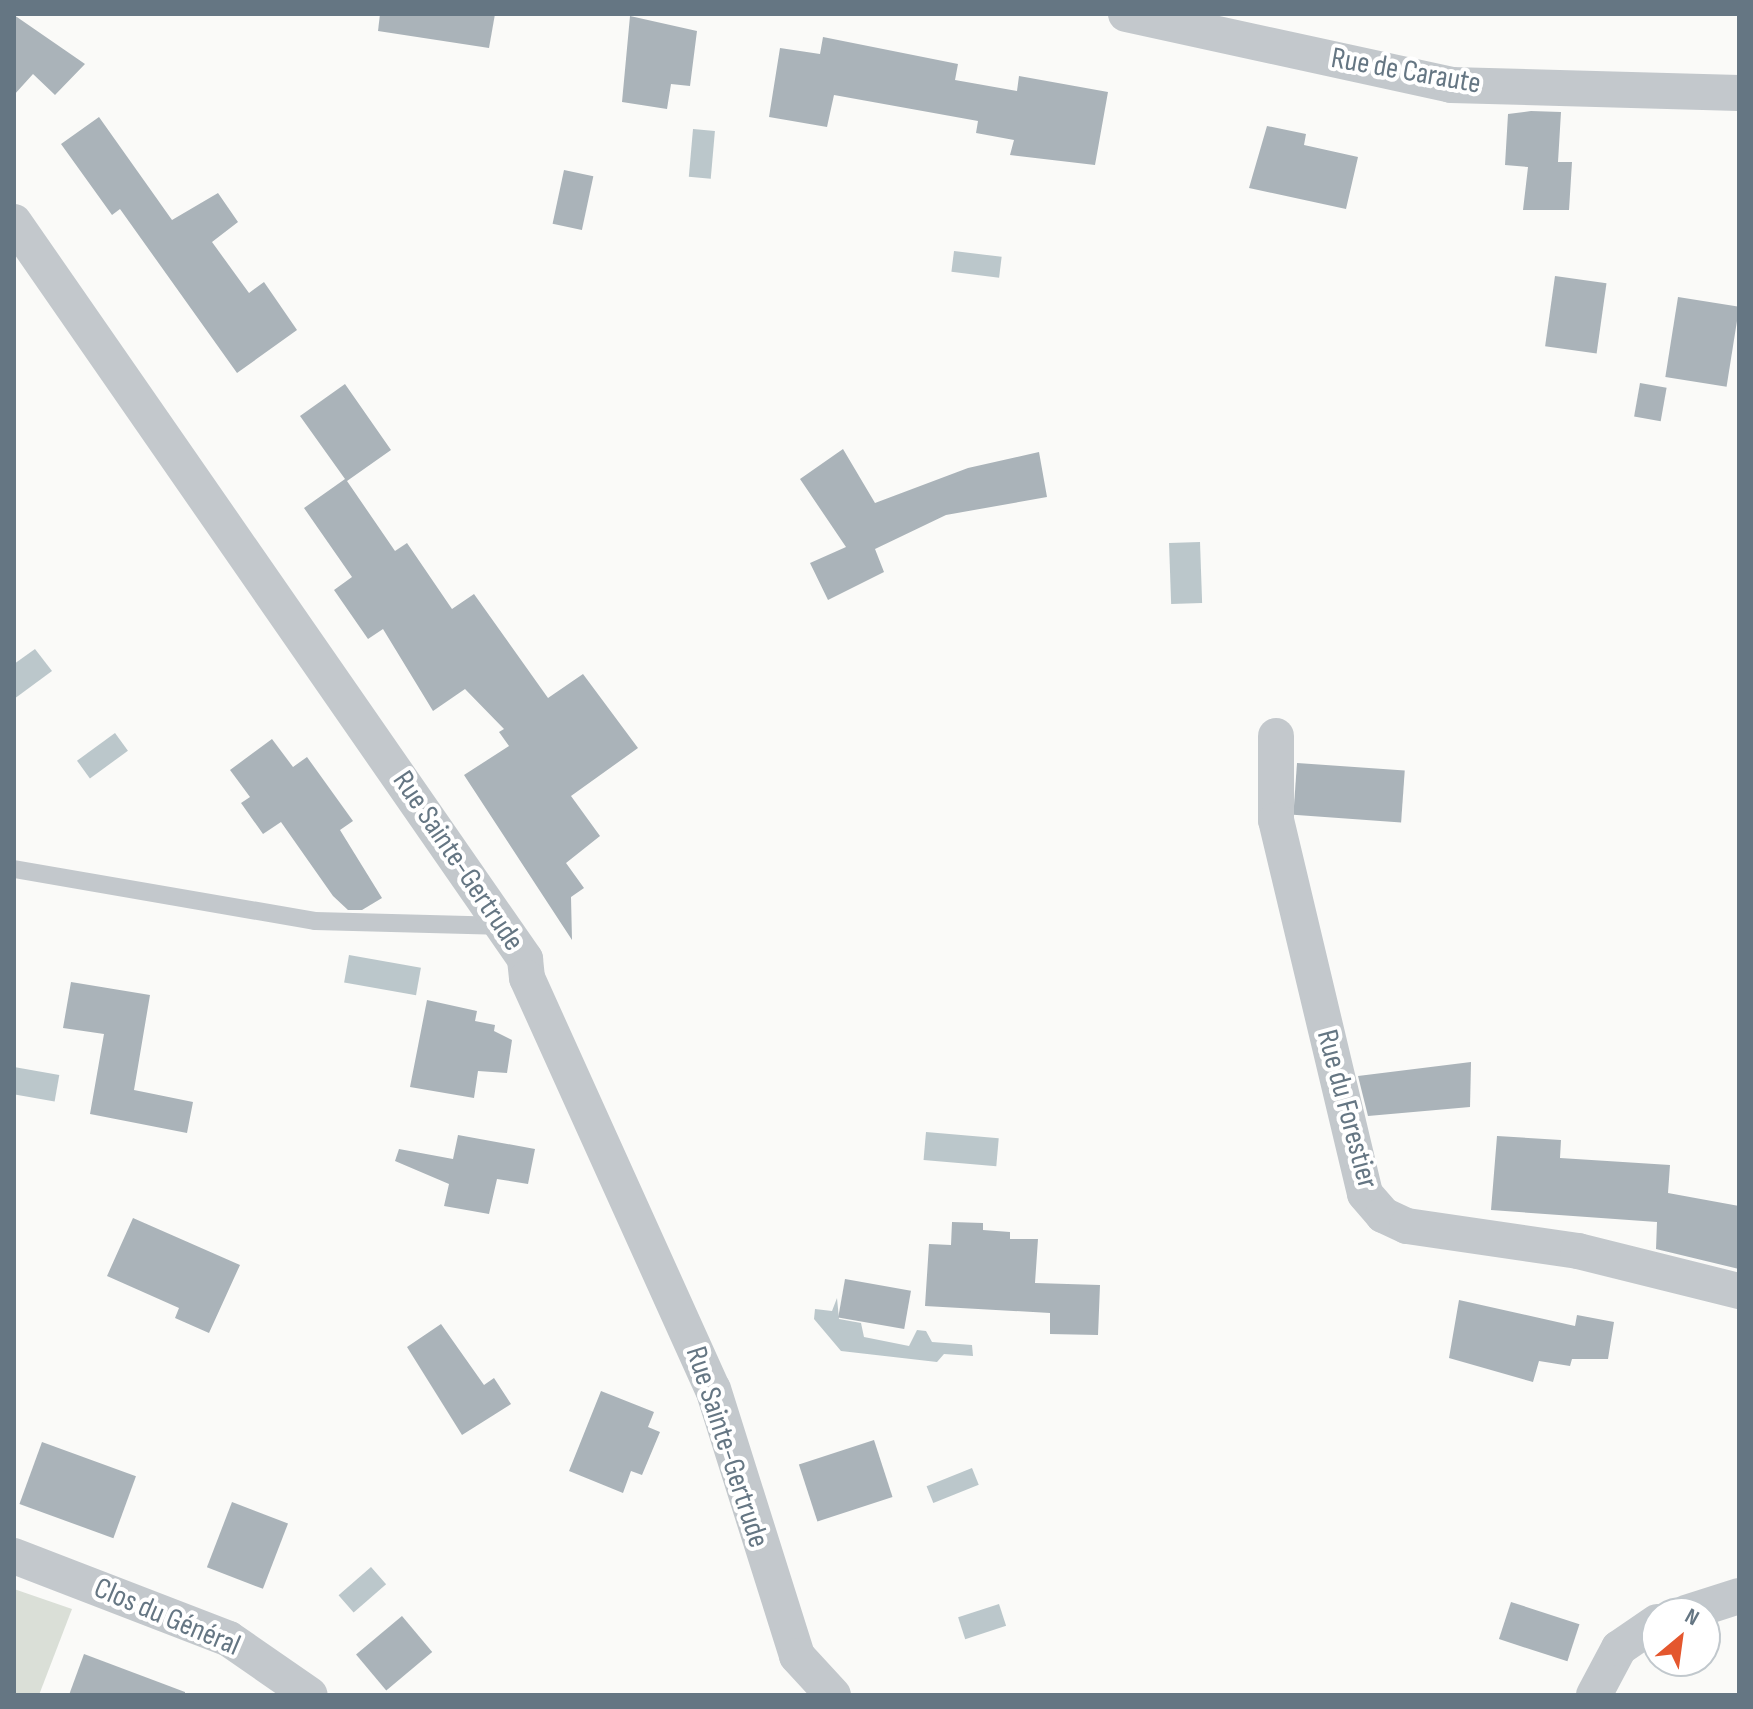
<!DOCTYPE html>
<html>
<head>
<meta charset="utf-8">
<style>
  body { margin:0 }
  #map { position:relative; width:1753px; height:1709px; overflow:hidden; background:#fafaf8; font-family:"Sofia Sans Condensed",sans-serif }
  div>[style] { position:absolute }
  .green>* { inset:0; background:#dadfd7 }
  .water>* { inset:0; background:#bbc7cb; transform-origin:0 0 }
  .building>* { inset:0; background:#aab3b9; transform-origin:0 0 }
  .lane>* { height:18px; margin:-9px; padding:0 9px; transform-origin:9px; border-radius:9px; background:#c3c8cc }
  .street>* { height:36px; margin:-18px; padding:0 18px; transform-origin:18px; border-radius:18px; background:#c3c8cc }
  span { translate:-50% -50%; white-space:nowrap; text-align:center; line-height:1.15; -webkit-text-stroke:8px #fff; paint-order:stroke }
  .street-label { font-size:30px; color:#657683 }
  .frame { position:absolute; inset:0; border:16px solid #657683; pointer-events:none }
  .north { position:absolute; left:1641px; top:1597px; width:80px; height:80px; box-sizing:border-box; background:#fff; border:2px solid #c1c8cd; border-radius:50%; rotate:29deg; font-size:22px; font-weight:700; line-height:32px; text-align:center; color:#657683 }
  .north::after { content:''; display:block; margin:auto; width:28px; height:36px; background:#e4572e; clip-path:polygon(50% 0,100% 100%,50% 72%,0 100%) }
</style>
</head>
<body>
<div id="map">
  <div class="green">
    <i style="clip-path:polygon(14px 1589px,72px 1609px,39px 1695px,14px 1695px)"></i>
  </div>
  <div class="water">
    <i style="left:693px;top:129px;width:22px;height:48px;rotate:5deg"></i>
    <i style="left:954px;top:251px;width:48px;height:21px;rotate:7deg"></i>
    <i style="left:1200px;top:542px;width:61px;height:31px;rotate:88deg"></i>
    <i style="clip-path:polygon(35px 649px,52px 671px,14px 699px,14px 664px)"></i>
    <i style="left:115px;top:733px;width:22px;height:47px;rotate:54deg"></i>
    <i style="left:349px;top:955px;width:73px;height:28px;rotate:10deg"></i>
    <i style="left:14px;top:1067px;width:46px;height:27px;rotate:10deg"></i>
    <i style="left:926px;top:1132px;width:73px;height:28px;rotate:5deg"></i>
    <i style="clip-path:polygon(837px 1298px,839px 1319px,861px 1323px,864px 1337px,909px 1346px,917px 1330px,926px 1331px,932px 1342px,972px 1345px,973px 1356px,944px 1354px,937px 1362px,841px 1351px,814px 1319px,815px 1309px,832px 1311px)"></i>
    <i style="left:972px;top:1468px;width:18px;height:49px;rotate:68deg"></i>
    <i style="left:371px;top:1567px;width:23px;height:43px;rotate:49deg"></i>
    <i style="left:999px;top:1604px;width:23px;height:43px;rotate:72deg"></i>
  </div>
  <div class="building">
    <i style="clip-path:polygon(380px 14px,495px 14px,489px 48px,378px 31px)"></i>
    <i style="clip-path:polygon(14px 15px,85px 64px,55px 95px,33px 74px,14px 95px)"></i>
    <i style="clip-path:polygon(630px 16px,697px 31px,690px 86px,671px 84px,667px 109px,622px 102px)"></i>
    <i style="clip-path:polygon(823px 37px,958px 64px,955px 80px,1017px 91px,1019px 76px,1108px 92px,1095px 165px,1010px 155px,1014px 140px,976px 133px,978px 121px,834px 95px,827px 127px,769px 117px,780px 48px,820px 54px)"></i>
    <i style="clip-path:polygon(1531px 111px,1561px 112px,1558px 162px,1572px 162px,1569px 210px,1523px 210px,1528px 167px,1505px 165px,1508px 114px)"></i>
    <i style="clip-path:polygon(99px 117px,172px 220px,218px 193px,238px 222px,212px 242px,249px 293px,264px 282px,297px 330px,237px 373px,120px 209px,112px 215px,61px 144px)"></i>
    <i style="clip-path:polygon(1267px 126px,1306px 134px,1304px 145px,1358px 157px,1346px 209px,1249px 188px)"></i>
    <i style="left:564px;top:170px;width:30px;height:55px;rotate:12deg"></i>
    <i style="left:1555px;top:276px;width:52px;height:71px;rotate:8deg"></i>
    <i style="left:1678px;top:297px;width:62px;height:81px;rotate:9deg"></i>
    <i style="left:1640px;top:383px;width:27px;height:34px;rotate:10deg"></i>
    <i style="clip-path:polygon(345px 384px,391px 450px,347px 481px,395px 551px,407px 543px,452px 609px,474px 594px,548px 698px,583px 674px,638px 748px,571px 796px,600px 836px,566px 863px,584px 888px,571px 897px,572px 940px,464px 775px,509px 746px,499px 732px,504px 729px,465px 689px,433px 711px,383px 629px,368px 639px,334px 590px,352px 577px,304px 508px,345px 479px,300px 416px)"></i>
    <i style="clip-path:polygon(843px 449px,875px 503px,968px 468px,1039px 452px,1047px 497px,946px 515px,875px 549px,884px 572px,828px 600px,810px 563px,846px 547px,800px 479px)"></i>
    <i style="clip-path:polygon(272px 739px,293px 767px,307px 757px,353px 821px,340px 830px,382px 898px,362px 910px,348px 910px,333px 896px,281px 822px,263px 834px,241px 803px,250px 797px,230px 770px)"></i>
    <i style="left:1297px;top:763px;width:108px;height:52px;rotate:4deg"></i>
    <i style="clip-path:polygon(71px 982px,150px 995px,134px 1090px,193px 1102px,187px 1133px,90px 1114px,104px 1034px,63px 1028px)"></i>
    <i style="clip-path:polygon(427px 1000px,477px 1011px,475px 1021px,495px 1025px,494px 1031px,512px 1040px,507px 1073px,478px 1071px,474px 1098px,410px 1087px)"></i>
    <i style="clip-path:polygon(1471px 1062px,1470px 1107px,1368px 1116px,1358px 1076px)"></i>
    <i style="clip-path:polygon(458px 1135px,535px 1149px,528px 1184px,497px 1179px,489px 1214px,444px 1206px,449px 1184px,395px 1161px,399px 1149px,453px 1159px)"></i>
    <i style="clip-path:polygon(1497px 1136px,1561px 1140px,1560px 1158px,1670px 1165px,1668px 1193px,1739px 1206px,1739px 1269px,1656px 1249px,1657px 1222px,1491px 1210px)"></i>
    <i style="clip-path:polygon(133px 1218px,240px 1265px,209px 1333px,175px 1318px,179px 1308px,107px 1276px)"></i>
    <i style="clip-path:polygon(952px 1222px,983px 1223px,983px 1230px,1010px 1232px,1010px 1239px,1038px 1239px,1035px 1283px,1100px 1285px,1098px 1335px,1050px 1334px,1050px 1313px,925px 1306px,929px 1244px,951px 1245px)"></i>
    <i style="left:845px;top:1279px;width:67px;height:39px;rotate:10deg"></i>
    <i style="clip-path:polygon(1459px 1300px,1575px 1326px,1577px 1315px,1614px 1322px,1608px 1359px,1572px 1359px,1570px 1366px,1539px 1361px,1533px 1382px,1449px 1358px)"></i>
    <i style="clip-path:polygon(441px 1324px,484px 1385px,494px 1378px,511px 1404px,462px 1435px,407px 1347px)"></i>
    <i style="clip-path:polygon(601px 1391px,654px 1412px,648px 1427px,660px 1432px,642px 1475px,631px 1471px,623px 1493px,569px 1471px)"></i>
    <i style="left:874px;top:1440px;width:60px;height:79px;rotate:72deg"></i>
    <i style="left:42px;top:1442px;width:100px;height:66px;rotate:20deg"></i>
    <i style="left:232px;top:1502px;width:60px;height:70px;rotate:21deg"></i>
    <i style="left:1511px;top:1602px;width:72px;height:39px;rotate:18deg"></i>
    <i style="left:402px;top:1616px;width:47px;height:60px;rotate:50deg"></i>
    <i style="clip-path:polygon(84px 1654px,185px 1692px,185px 1695px,69px 1695px)"></i>
  </div>
  <div class="lane">
    <i style="left:14px;top:869px;width:305px;rotate:9.8deg"></i>
    <i style="left:315px;top:921px;width:191px;rotate:1.5deg"></i>
  </div>
  <div class="street">
    <i style="left:1126px;top:14px;width:333px;rotate:12.3deg"></i>
    <i style="left:1451px;top:85px;width:288px;rotate:1.6deg"></i>
    <i style="left:14px;top:222px;width:897px;rotate:55.26deg"></i>
    <i style="left:525px;top:959px;width:19px;rotate:84deg"></i>
    <i style="left:527px;top:978px;width:451px;rotate:65.7deg"></i>
    <i style="left:713px;top:1389px;width:280px;rotate:72.5deg"></i>
    <i style="left:797px;top:1656px;width:53px;rotate:47.3deg"></i>
    <i style="left:1276px;top:736px;width:84px;rotate:90deg"></i>
    <i style="left:1276px;top:820px;width:384px;rotate:76.6deg"></i>
    <i style="left:1365px;top:1194px;width:28px;rotate:49deg"></i>
    <i style="left:1383px;top:1215px;width:26px;rotate:25deg"></i>
    <i style="left:1407px;top:1226px;width:173px;rotate:8.3deg"></i>
    <i style="left:1578px;top:1251px;width:166px;rotate:14deg"></i>
    <i style="left:14px;top:1556px;width:230px;rotate:21.1deg"></i>
    <i style="left:229px;top:1639px;width:98px;rotate:34.7deg"></i>
    <i style="left:1686px;top:1613px;width:56px;rotate:-17.8deg"></i>
    <i style="left:1594px;top:1695px;width:53px;rotate:-62deg"></i>
    <i style="left:1619px;top:1648px;width:46px;rotate:-34.4deg"></i>
  </div>
  <div class="street-label">
    <span style="left:1406px;top:71px;rotate:10deg">Rue de Caraute</span>
    <span style="left:458px;top:861px;rotate:56deg">Rue Sainte-Gertrude</span>
    <span style="left:1347px;top:1109px;rotate:75deg">Rue du Forestier</span>
    <span style="left:727px;top:1447px;rotate:72deg">Rue Sainte-Gertrude</span>
    <span style="left:167px;top:1617px;rotate:23deg">Clos du Général</span>
  </div>
  <div class="frame"></div>
  <div class="north">N</div>
</div>
</body>
</html>
